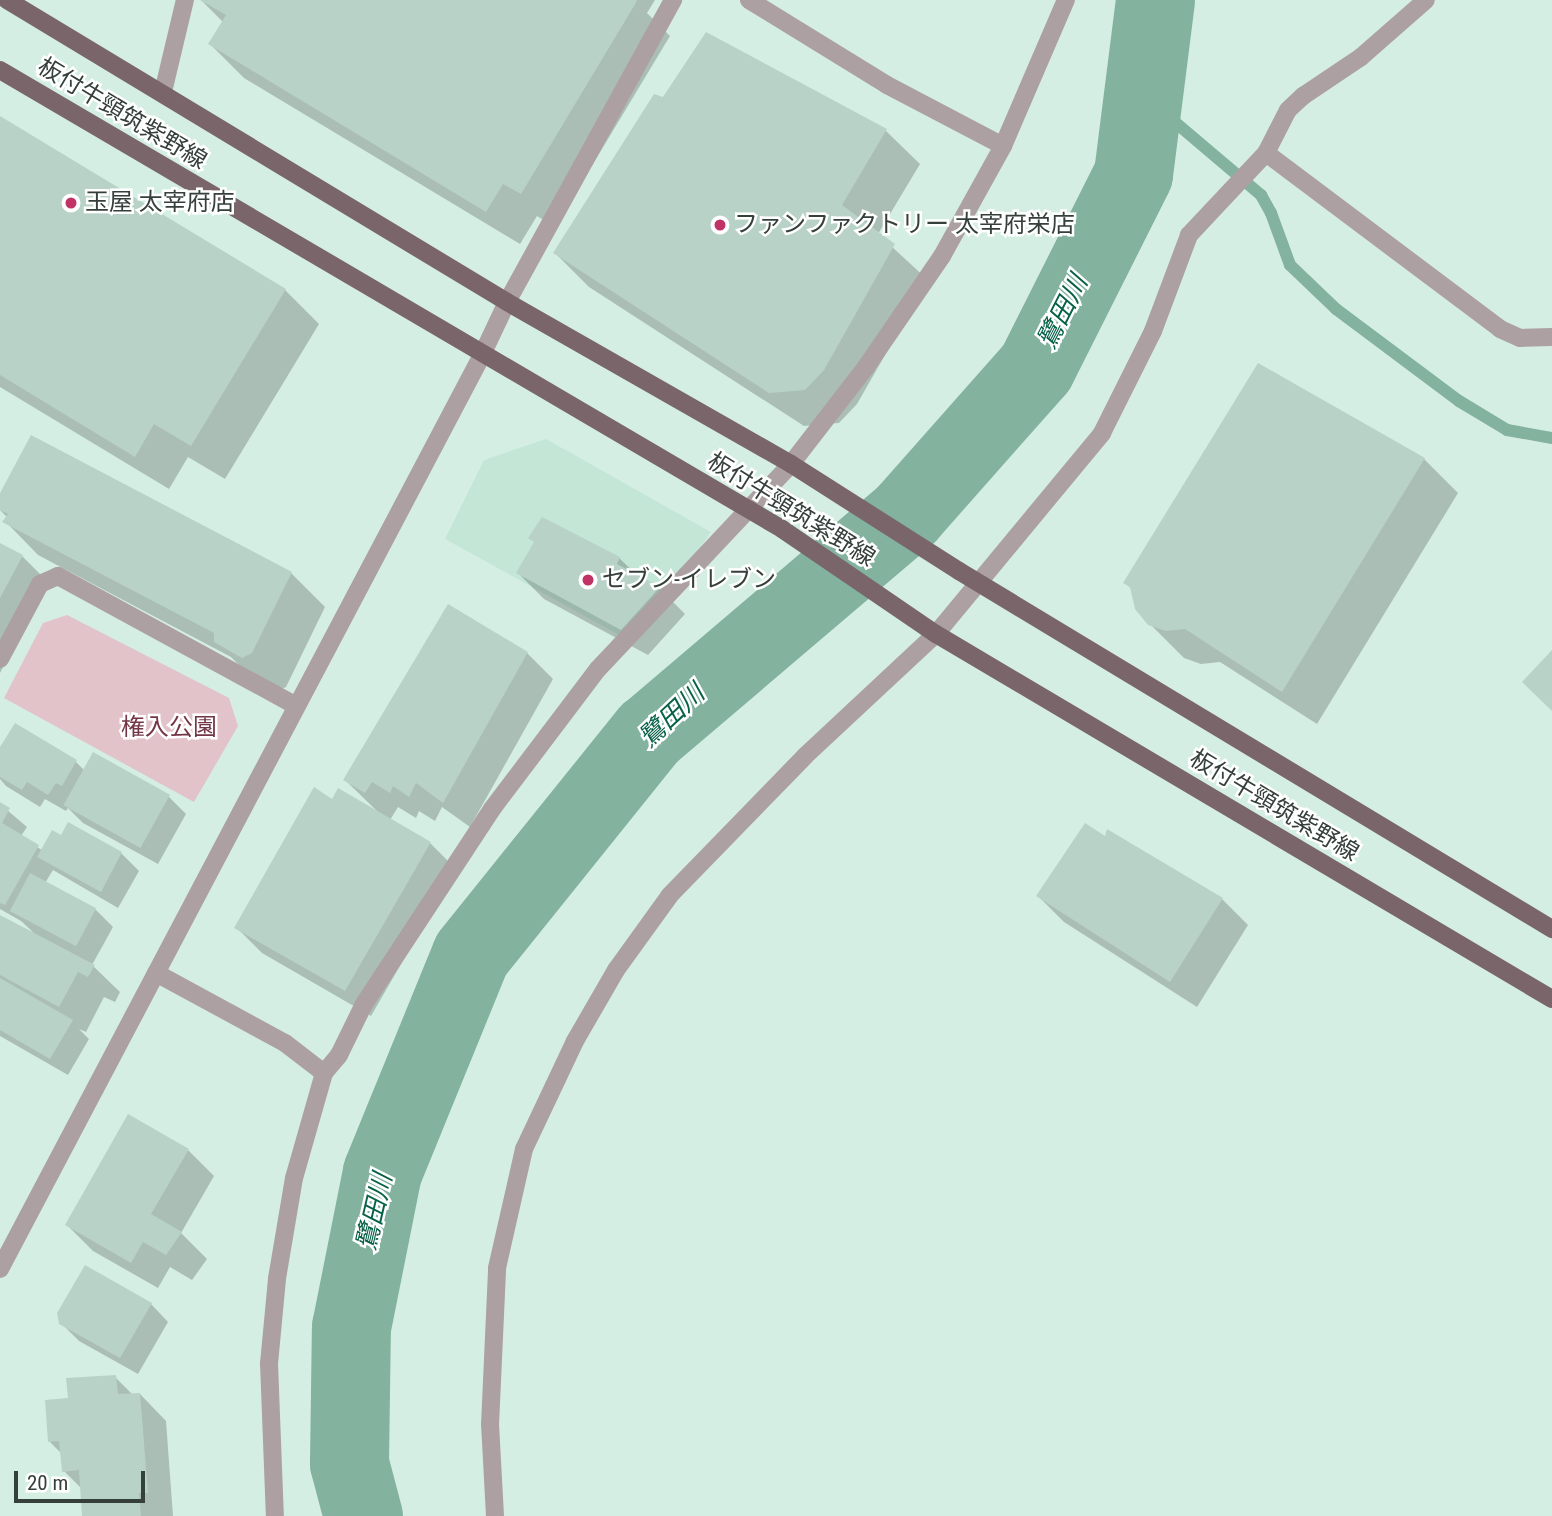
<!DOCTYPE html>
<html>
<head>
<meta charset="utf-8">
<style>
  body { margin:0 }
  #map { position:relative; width:1552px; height:1516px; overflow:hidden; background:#d5eee3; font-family:"Roboto Condensed","Noto Sans JP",sans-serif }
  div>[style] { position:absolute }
  .built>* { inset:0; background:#c4e6d6 }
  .green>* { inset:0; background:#e1c3c9 }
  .shadow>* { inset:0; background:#0003 }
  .stream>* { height:12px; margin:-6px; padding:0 6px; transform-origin:6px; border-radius:6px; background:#83b29e }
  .river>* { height:79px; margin:-39.5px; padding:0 39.5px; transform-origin:39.5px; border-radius:39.5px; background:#83b29e }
  .building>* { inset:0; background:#b9d2c7; transform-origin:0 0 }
  .minor>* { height:18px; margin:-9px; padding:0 9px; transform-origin:9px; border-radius:9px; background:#aca0a3 }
  .major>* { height:18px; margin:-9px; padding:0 9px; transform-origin:9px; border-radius:9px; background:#7a666a }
  .dots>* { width:19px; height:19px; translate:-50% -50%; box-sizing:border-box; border:4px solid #fff; border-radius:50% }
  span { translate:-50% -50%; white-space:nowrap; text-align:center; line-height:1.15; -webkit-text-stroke:5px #fff; paint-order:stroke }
  .street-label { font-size:24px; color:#353f3b }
  .poi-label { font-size:24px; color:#353f3b }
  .left { translate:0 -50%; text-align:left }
  .park-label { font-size:24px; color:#733646 }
  .water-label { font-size:26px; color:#076147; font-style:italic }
  .scale { position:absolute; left:14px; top:1471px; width:131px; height:32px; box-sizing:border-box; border:4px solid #353f3b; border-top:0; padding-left:9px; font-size:21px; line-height:24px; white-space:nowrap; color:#353f3b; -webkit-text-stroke:5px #fff; paint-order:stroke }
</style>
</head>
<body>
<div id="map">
  <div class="built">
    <i style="clip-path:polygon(546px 439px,711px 532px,692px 559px,621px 636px,445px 539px,484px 460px)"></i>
  </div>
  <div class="green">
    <i style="clip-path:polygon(67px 615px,229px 698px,238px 726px,194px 802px,4px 698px,43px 623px)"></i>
  </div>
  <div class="shadow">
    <i style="clip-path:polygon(201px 0,655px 0,647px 13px,670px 36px,555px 227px,537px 216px,520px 244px,244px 78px,210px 44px,223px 22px)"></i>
    <i style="clip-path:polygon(707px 34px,886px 131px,920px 164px,878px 234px,928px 280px,857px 404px,839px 423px,804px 426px,589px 287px,555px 253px)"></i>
    <i style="clip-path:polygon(0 119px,285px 290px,319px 324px,225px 479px,188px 457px,169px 489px,0 387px)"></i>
    <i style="clip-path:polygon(1424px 459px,1458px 493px,1317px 724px,1220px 662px,1201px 664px,1184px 658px,1150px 624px,1132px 590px,1125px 582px)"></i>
    <i style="clip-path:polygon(0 497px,291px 573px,325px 607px,286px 687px,277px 691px,250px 676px,231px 657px,38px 555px,5px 521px,8px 518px,0 510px)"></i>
    <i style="clip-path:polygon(535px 543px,619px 558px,639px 577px,659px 588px,685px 614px,648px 655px,544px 599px,518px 573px)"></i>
    <i style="clip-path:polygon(0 545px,22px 556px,48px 582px,0 673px)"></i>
    <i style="clip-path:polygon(527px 653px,553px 679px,470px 827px,442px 807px,435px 821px,419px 811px,416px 818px,398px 807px,390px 820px,430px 843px,456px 869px,371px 1016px,262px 953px,236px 927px,333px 801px,377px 811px,345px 780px)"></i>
    <i style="clip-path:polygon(0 750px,76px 762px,85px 771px,169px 797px,186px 814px,158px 864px,83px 823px,68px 808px,66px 811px,45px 799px,40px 807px,6px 786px,0 779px)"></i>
    <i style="clip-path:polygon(0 804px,27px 827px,21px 836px,43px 851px,62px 837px,121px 853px,139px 871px,118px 908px,53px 870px,45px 883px,95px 909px,113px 927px,92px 965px,120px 992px,115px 1002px,104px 997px,86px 1032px,79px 1029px,89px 1039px,68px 1075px,0 1036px,0 917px,34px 933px,21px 921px,0 909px)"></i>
    <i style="clip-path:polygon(1106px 838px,1222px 899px,1248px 925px,1197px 1007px,1064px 922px,1038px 896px)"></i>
    <i style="clip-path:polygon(188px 1150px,214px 1176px,181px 1233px,207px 1259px,192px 1280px,170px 1267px,158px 1288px,93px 1251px,67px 1225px)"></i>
    <i style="clip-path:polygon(151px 1304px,168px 1322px,138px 1374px,79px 1341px,61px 1323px)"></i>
    <i style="clip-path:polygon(115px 1377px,133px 1395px,140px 1394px,166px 1421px,173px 1516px,84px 1516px,82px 1489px,64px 1471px,62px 1454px,50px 1442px,70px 1400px)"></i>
  </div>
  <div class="stream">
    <i style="left:1143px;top:95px;width:155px;rotate:40.3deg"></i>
    <i style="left:1261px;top:195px;width:21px;rotate:61deg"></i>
    <i style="left:1271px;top:213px;width:55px;rotate:69.9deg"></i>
    <i style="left:1290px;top:265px;width:64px;rotate:43.7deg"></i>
    <i style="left:1336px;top:309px;width:154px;rotate:36.8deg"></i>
    <i style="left:1459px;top:401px;width:56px;rotate:31.1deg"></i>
    <i style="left:1507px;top:430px;width:46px;rotate:10.1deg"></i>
  </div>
  <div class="river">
    <i style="left:363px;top:1516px;width:55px;rotate:-104.8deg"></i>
    <i style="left:349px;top:1463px;width:136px;rotate:-89.2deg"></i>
    <i style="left:351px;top:1327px;width:158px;rotate:-78.7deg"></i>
    <i style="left:382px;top:1172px;width:235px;rotate:-67.8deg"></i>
    <i style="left:471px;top:954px;width:284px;rotate:-51.2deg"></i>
    <i style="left:649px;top:733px;width:338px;rotate:-40.4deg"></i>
    <i style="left:906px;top:514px;width:196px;rotate:-48.5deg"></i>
    <i style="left:1036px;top:367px;width:216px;rotate:-63.3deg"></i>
    <i style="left:1133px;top:174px;width:175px;rotate:-82.8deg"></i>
  </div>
  <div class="building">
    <i style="clip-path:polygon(200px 0,636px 0,637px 1px,521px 194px,503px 184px,486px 212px,208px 44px,226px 15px)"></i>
    <i style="clip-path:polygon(706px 32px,887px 129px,842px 205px,895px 244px,824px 370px,805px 390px,769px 393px,553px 253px,654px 94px,663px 97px)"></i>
    <i style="clip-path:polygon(0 116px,286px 289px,191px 446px,154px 424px,135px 457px,0 375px)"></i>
    <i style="clip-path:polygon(1258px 363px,1425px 458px,1282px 692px,1185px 629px,1166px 631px,1148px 625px,1135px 609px,1130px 587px,1123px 583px)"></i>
    <i style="clip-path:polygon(31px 435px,292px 572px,252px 653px,242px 658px,214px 642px,214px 633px,2px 522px,8px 514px,0 510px,0 493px)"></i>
    <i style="clip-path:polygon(542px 517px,620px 557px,617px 564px,660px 587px,621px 630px,516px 573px,534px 542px,528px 538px)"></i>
    <i style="clip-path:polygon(0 543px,23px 555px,0 598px)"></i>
    <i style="clip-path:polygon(448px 604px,528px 652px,443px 803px,416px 783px,409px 797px,393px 786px,390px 793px,372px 782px,365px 793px,343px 780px)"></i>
    <i style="clip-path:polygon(1552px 650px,1552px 711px,1522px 682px)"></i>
    <i style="clip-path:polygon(15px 723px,77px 760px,62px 786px,56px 783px,48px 795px,27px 782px,22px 790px,0 777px,0 747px)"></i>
    <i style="left:93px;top:752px;width:88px;height:61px;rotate:29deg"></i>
    <i style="clip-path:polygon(314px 787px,332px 799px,338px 788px,431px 842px,345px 991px,234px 928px)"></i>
    <i style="clip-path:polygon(0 802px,10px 808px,2px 823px,39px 845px,5px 905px,0 903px)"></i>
    <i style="clip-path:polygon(68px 822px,122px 852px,101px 892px,37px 857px,52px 830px,61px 835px)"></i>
    <i style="clip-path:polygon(1085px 823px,1105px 836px,1107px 829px,1223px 898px,1170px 982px,1036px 896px)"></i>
    <i style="left:30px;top:873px;width:75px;height:43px;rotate:28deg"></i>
    <i style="clip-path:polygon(0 915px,95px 965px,88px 977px,78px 972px,59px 1007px,0 975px)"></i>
    <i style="clip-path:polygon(0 978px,73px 1020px,50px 1059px,0 1030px)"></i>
    <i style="clip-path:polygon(128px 1114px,189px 1149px,151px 1214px,182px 1232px,166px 1255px,143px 1242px,131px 1263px,65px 1225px)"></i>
    <i style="clip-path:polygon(85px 1265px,152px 1303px,120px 1358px,59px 1324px,57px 1313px)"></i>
    <i style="clip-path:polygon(116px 1375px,118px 1394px,140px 1393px,148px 1493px,139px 1493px,141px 1516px,82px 1516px,79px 1470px,62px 1472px,59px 1441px,48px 1442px,45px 1400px,68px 1398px,66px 1378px)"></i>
  </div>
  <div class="minor">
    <i style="left:749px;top:0;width:162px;rotate:31.6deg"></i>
    <i style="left:887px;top:85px;width:131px;rotate:27.7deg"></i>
    <i style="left:163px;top:92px;width:95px;rotate:-76.6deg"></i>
    <i style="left:1266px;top:153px;width:293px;rotate:36.9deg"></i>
    <i style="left:1500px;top:329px;width:22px;rotate:24deg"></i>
    <i style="left:1520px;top:338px;width:32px;rotate:-2deg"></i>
    <i style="left:0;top:659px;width:85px;rotate:-61.9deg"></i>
    <i style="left:40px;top:584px;width:20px;rotate:-24deg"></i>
    <i style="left:58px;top:576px;width:271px;rotate:28.6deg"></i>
    <i style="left:156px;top:973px;width:147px;rotate:28.5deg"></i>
    <i style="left:285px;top:1043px;width:49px;rotate:37.6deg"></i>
    <i style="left:324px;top:1073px;width:109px;rotate:105.9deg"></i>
    <i style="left:294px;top:1178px;width:102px;rotate:99.6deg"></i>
    <i style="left:277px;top:1279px;width:84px;rotate:95.4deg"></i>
    <i style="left:269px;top:1363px;width:153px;rotate:87.8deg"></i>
    <i style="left:324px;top:1073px;width:23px;rotate:-50deg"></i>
    <i style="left:339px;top:1055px;width:57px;rotate:-63.9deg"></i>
    <i style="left:364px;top:1004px;width:233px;rotate:-56.7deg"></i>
    <i style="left:492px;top:809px;width:176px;rotate:-52.9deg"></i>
    <i style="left:598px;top:669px;width:282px;rotate:-46.7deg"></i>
    <i style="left:791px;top:464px;width:123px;rotate:-52.3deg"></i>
    <i style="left:866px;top:367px;width:135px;rotate:-55.6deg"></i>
    <i style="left:942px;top:256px;width:126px;rotate:-61deg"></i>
    <i style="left:1003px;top:146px;width:159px;rotate:-66.7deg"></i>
    <i style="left:0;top:1269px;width:1033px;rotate:-62.19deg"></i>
    <i style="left:482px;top:355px;width:59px;rotate:-64.7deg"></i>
    <i style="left:507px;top:302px;width:345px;rotate:-61.2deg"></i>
    <i style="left:495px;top:1516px;width:91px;rotate:-93.1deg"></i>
    <i style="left:490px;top:1425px;width:157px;rotate:-87.4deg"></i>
    <i style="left:497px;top:1268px;width:122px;rotate:-77.2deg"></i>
    <i style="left:524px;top:1149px;width:119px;rotate:-64.7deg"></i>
    <i style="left:575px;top:1041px;width:82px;rotate:-60deg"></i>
    <i style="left:616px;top:970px;width:92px;rotate:-54.2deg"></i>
    <i style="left:670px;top:895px;width:194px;rotate:-45.8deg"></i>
    <i style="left:805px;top:756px;width:179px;rotate:-43deg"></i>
    <i style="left:936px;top:634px;width:261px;rotate:-50.4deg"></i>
    <i style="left:1102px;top:433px;width:114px;rotate:-63.4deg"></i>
    <i style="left:1153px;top:331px;width:103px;rotate:-69.4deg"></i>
    <i style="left:1189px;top:235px;width:112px;rotate:-46.8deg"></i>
    <i style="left:1266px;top:153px;width:48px;rotate:-62.9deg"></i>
    <i style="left:1288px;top:110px;width:21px;rotate:-43deg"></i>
    <i style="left:1303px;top:96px;width:70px;rotate:-33.9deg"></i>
    <i style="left:1361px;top:57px;width:86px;rotate:-41.2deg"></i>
  </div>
  <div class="major">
    <i style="left:7px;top:0;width:584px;rotate:31.13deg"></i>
    <i style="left:507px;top:302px;width:327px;rotate:29.7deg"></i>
    <i style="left:791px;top:464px;width:199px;rotate:32.5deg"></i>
    <i style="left:959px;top:571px;width:693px;rotate:31.12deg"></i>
    <i style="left:0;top:70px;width:907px;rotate:30.41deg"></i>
    <i style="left:782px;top:529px;width:186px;rotate:34.3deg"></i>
    <i style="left:936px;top:634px;width:716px;rotate:30.65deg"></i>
  </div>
  <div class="dots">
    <i style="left:71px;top:203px;background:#c03364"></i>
    <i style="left:720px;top:225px;background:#c03364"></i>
    <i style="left:588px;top:580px;background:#c03364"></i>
  </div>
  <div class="street-label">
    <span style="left:122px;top:114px;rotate:31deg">板付牛頸筑紫野線</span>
    <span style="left:791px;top:510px;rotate:32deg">板付牛頸筑紫野線</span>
    <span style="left:1274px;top:806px;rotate:31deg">板付牛頸筑紫野線</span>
  </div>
  <div class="poi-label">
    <span class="left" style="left:85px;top:203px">玉屋 太宰府店</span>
    <span class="left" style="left:734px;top:225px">ファンファクトリー 太宰府栄店</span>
    <span class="left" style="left:602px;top:580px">セブン-イレブン</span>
  </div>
  <div class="park-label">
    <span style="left:169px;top:728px">権入公園</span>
  </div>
  <div class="water-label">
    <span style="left:1063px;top:312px;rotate:-63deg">鷺田川</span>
    <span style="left:672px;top:716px;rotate:-43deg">鷺田川</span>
    <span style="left:375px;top:1212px;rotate:-77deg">鷺田川</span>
  </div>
  <div class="scale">20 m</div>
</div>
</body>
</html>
